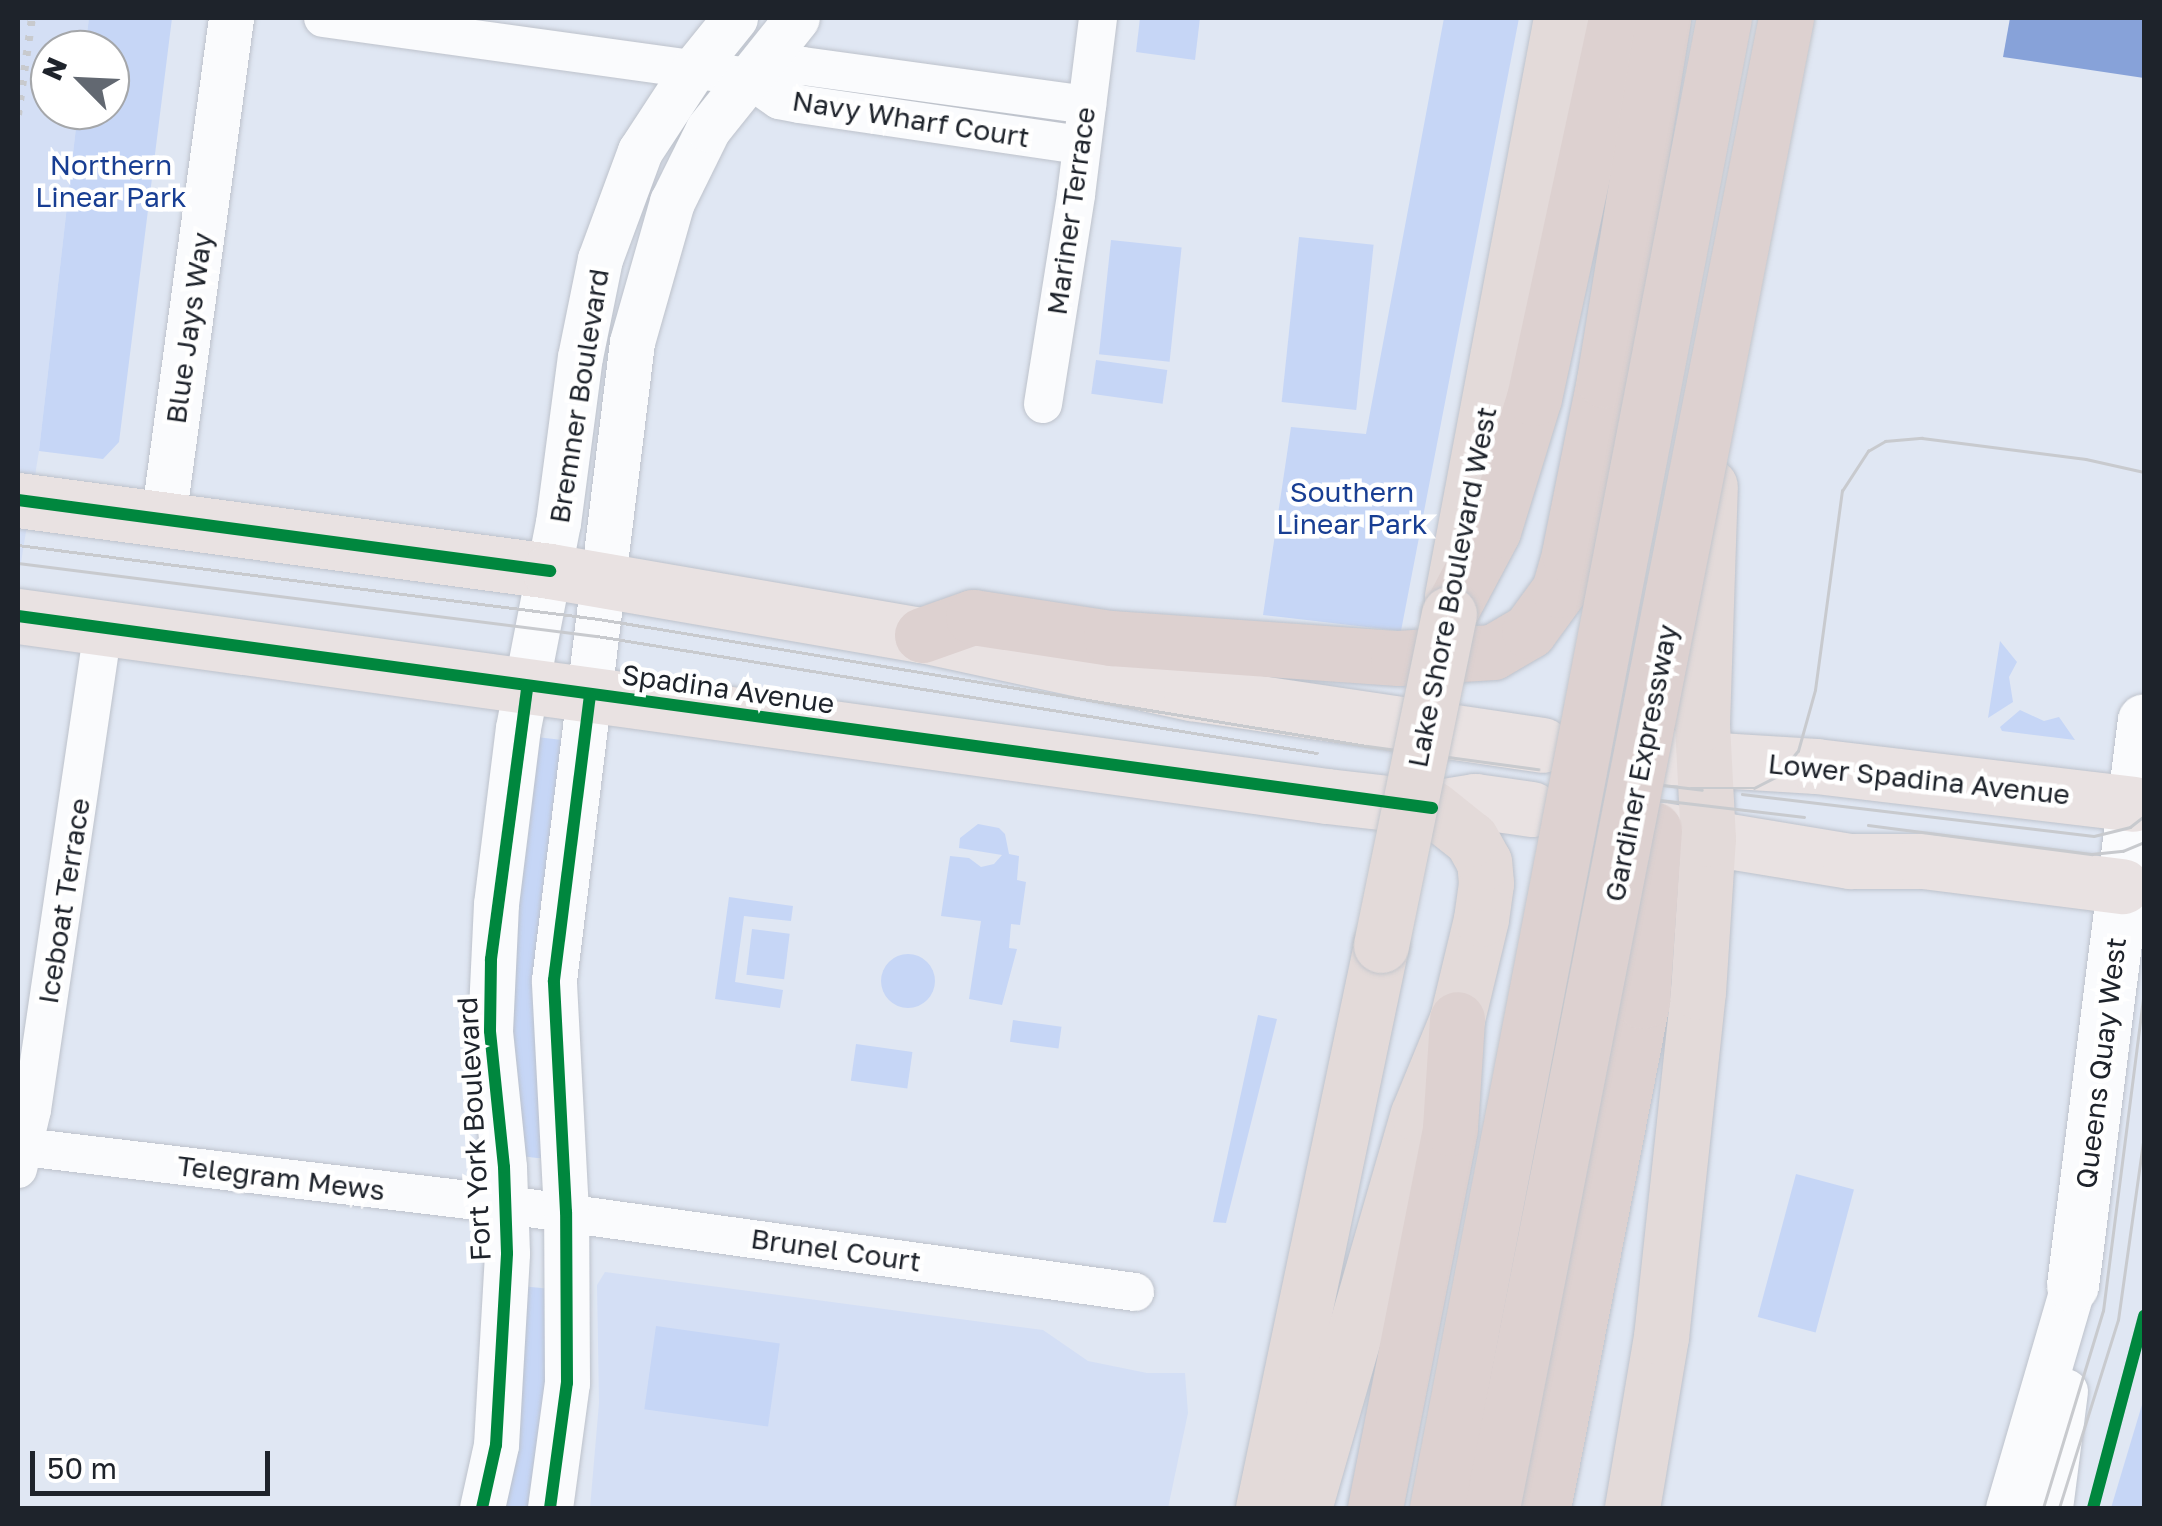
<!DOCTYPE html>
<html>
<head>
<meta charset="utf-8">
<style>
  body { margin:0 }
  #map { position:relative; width:2162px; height:1526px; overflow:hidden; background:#e0e7f3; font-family:"Golos Text",sans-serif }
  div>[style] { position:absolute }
  .built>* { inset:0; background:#d4dff5 }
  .green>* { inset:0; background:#c6d6f6; transform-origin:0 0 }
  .round { border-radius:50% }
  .water>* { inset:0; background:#87a2d9 }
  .roads { filter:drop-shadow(0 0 2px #bdc2cb) drop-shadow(0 0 2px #bdc2cb) }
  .minor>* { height:38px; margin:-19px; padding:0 19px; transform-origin:19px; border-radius:19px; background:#fafbfd }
  .tertiary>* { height:45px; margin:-22.5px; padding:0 22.5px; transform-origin:22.5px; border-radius:22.5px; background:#fafbfd }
  .secondary>* { height:52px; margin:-26px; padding:0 26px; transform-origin:26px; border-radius:26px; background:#fafbfd }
  .primary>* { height:55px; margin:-27.5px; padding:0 27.5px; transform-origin:27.5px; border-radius:27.5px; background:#e9e2e2 }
  .trunk>* { height:55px; margin:-27.5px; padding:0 27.5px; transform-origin:27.5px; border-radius:27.5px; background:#e3dad9 }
  .motorway>* { height:55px; margin:-27.5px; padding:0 27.5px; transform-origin:27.5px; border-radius:27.5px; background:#ddd1d0 }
  .tram>* { height:2.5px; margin:-1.25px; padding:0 1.25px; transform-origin:1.25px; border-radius:1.25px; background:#c8cace }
  .rail>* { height:8px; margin-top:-4px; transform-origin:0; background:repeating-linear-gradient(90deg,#c8cace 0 5px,transparent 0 15px) }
  .bridges { filter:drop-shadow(0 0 2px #c3c6cc) drop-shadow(0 0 2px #c3c6cc) }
  .trunk-bridge>* { height:55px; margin:-27.5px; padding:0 27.5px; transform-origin:27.5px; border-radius:27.5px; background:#e3dad9 }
  .motorway-bridge>* { height:55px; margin:-27.5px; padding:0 27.5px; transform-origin:27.5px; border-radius:27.5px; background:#ddd1d0 }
  .cycleway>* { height:12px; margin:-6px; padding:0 6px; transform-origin:6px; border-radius:6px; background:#00873e }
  span { translate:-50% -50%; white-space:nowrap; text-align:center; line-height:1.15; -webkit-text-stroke:9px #fff; paint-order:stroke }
  .street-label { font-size:28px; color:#1e232b }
  .park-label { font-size:28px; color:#183e93 }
  .frame { position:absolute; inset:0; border:20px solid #1e232b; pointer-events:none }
  .north { position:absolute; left:30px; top:30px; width:100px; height:100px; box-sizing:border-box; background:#fff; border:2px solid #a5a7aa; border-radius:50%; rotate:294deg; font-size:28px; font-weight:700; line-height:40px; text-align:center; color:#1e232b }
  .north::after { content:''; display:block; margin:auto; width:35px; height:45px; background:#626871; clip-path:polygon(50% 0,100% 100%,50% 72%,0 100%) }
  .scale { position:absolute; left:30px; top:1451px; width:240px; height:45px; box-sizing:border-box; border:5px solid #1e232b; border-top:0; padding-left:12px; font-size:30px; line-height:35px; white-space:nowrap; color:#1e232b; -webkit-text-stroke:8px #fff; paint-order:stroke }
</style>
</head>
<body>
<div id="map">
  <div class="built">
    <i style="clip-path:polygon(18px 18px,89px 18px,85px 50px,50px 50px,50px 110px,78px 110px,39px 451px,18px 581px)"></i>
    <i style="clip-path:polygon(605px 1272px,1043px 1330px,1088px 1361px,1147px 1373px,1185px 1373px,1188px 1413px,1168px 1508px,590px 1508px,599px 1403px,597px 1285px)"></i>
  </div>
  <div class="green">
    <i style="clip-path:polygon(89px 18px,172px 18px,119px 442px,103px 459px,39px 451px,78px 110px,110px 110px,110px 50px,85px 50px)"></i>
    <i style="clip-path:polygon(1140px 18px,1200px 18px,1195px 60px,1136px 52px)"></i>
    <i style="clip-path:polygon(1444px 18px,1519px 18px,1401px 631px,1263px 615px,1291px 427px,1366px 434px)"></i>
    <i style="left:1299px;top:237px;width:75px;height:166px;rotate:6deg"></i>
    <i style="left:1111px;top:240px;width:71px;height:115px;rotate:6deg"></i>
    <i style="left:1096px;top:360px;width:72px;height:34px;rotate:8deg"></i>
    <i style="clip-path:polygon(2000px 641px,2017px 662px,2009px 677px,2013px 702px,1988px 718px)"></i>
    <i style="clip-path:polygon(2020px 710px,2044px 721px,2059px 717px,2075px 740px,2002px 731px,2000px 727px)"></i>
    <i style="clip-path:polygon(528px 736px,562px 740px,543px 1158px,537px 1158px,521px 1156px,501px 1053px)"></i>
    <i style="clip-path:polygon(978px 824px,999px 828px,1005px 834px,1009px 854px,1019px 856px,1017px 880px,1026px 882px,1020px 925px,1011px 924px,1009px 948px,1017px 949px,1002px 1005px,969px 999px,981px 921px,941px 916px,950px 856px,969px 858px,981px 867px,994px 864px,1002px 855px,959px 848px,960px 838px)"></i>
    <i style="clip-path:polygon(729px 897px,793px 906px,791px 921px,744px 916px,735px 982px,783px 990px,780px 1008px,715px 999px)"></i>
    <i style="left:752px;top:929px;width:38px;height:46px;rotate:7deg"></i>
    <i class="round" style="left:881px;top:954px;width:54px;height:54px"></i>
    <i style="clip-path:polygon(1258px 1015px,1277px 1019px,1226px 1223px,1213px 1222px)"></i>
    <i style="left:1013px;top:1020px;width:49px;height:22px;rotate:8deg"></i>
    <i style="left:856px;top:1044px;width:57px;height:37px;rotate:8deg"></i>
    <i style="left:1796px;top:1174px;width:60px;height:148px;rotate:15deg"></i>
    <i style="clip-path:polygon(520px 1286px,552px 1289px,539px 1508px,499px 1508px)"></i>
    <i style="left:656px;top:1326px;width:125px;height:84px;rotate:8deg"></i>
    <i style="clip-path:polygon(2144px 1398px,2144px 1508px,2111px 1508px)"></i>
  </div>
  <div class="water">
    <i style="clip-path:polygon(2010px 18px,2144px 18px,2144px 78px,2003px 57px)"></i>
  </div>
  <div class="roads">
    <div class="minor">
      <i style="left:323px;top:18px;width:427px;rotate:7.9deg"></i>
      <i style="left:746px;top:77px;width:58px;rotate:-10.9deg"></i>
      <i style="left:803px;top:66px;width:287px;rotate:7.8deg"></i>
      <i style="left:746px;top:77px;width:40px;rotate:34.9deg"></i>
      <i style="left:779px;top:100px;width:20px;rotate:11deg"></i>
      <i style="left:799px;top:104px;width:285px;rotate:8.3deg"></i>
      <i style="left:1043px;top:404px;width:212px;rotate:-81deg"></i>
      <i style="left:1076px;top:195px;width:178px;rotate:-82.9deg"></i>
      <i style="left:24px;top:1147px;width:486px;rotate:6.8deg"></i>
      <i style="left:507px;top:1205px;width:634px;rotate:7.89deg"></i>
      <i style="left:18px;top:1169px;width:61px;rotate:-76.7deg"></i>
      <i style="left:32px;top:1110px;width:486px;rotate:-81.6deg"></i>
    </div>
    <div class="tertiary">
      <i style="left:163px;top:519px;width:506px;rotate:-82.27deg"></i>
      <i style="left:482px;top:1508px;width:65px;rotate:-77.5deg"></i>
      <i style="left:496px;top:1445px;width:192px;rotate:-86.7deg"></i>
      <i style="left:507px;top:1253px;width:86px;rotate:-92deg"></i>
      <i style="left:504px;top:1167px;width:137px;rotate:-95.9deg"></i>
      <i style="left:490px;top:1031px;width:127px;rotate:-87.3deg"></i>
      <i style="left:496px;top:904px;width:177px;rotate:-82.9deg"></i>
      <i style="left:518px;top:728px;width:209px;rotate:-79deg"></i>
      <i style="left:558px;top:523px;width:167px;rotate:-82.5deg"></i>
      <i style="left:580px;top:357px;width:100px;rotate:-78.5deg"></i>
      <i style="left:600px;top:259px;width:115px;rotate:-69.7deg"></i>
      <i style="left:640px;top:151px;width:97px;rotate:-56.8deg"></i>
      <i style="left:693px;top:70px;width:67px;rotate:-51.1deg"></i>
      <i style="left:550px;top:1508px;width:126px;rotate:-82.3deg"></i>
      <i style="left:567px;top:1383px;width:171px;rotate:-90.3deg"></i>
      <i style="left:566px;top:1212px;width:232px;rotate:-93deg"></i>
      <i style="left:554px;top:980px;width:643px;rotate:-83.03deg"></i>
      <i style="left:632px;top:342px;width:146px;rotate:-74.1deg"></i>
      <i style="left:672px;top:202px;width:81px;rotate:-63.7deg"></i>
      <i style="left:708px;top:129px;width:142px;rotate:-51.3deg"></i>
      <i style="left:2008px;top:1508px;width:231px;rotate:-73.7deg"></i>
      <i style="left:2050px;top:1508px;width:118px;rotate:-82.7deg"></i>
    </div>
    <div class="secondary">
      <i style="left:2073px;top:1286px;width:570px;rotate:-82.85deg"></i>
    </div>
    <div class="primary">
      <i style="left:18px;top:500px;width:537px;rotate:7.6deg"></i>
      <i style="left:550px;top:571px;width:377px;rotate:9.8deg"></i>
      <i style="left:922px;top:635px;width:275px;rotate:12.2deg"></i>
      <i style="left:1191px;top:693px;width:355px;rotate:8.4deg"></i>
      <i style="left:18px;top:616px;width:1321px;rotate:7.83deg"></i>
      <i style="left:1327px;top:796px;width:106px;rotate:6.5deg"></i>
      <i style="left:1432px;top:808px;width:44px;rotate:-9.2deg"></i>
      <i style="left:1475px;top:801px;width:57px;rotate:8.1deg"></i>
      <i style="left:1669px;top:757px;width:147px;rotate:3.5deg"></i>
      <i style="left:1816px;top:766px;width:319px;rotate:6.8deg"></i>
      <i style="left:1662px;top:830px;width:191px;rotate:9.4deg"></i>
      <i style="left:1850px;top:861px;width:73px"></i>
      <i style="left:1923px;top:861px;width:201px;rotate:7.2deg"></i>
    </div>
    <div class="trunk">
      <i style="left:1452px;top:596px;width:588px;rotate:-79.32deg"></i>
      <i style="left:1263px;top:1508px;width:575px;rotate:-78.16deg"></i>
      <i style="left:1304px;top:1508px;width:410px;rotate:-73.9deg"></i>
      <i style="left:1418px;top:1114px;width:103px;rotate:-67.7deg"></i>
      <i style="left:1457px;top:1019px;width:103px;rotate:-76.5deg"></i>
      <i style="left:1481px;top:919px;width:36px;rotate:-82deg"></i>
      <i style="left:1486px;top:883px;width:21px;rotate:-95deg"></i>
      <i style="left:1484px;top:862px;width:26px;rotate:-119deg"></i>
      <i style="left:1471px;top:839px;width:50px;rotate:-141.5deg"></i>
      <i style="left:1632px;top:1508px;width:173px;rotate:-80.4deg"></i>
      <i style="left:1661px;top:1337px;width:347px;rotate:-83.9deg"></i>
      <i style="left:1698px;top:992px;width:153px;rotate:-86.3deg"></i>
      <i style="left:1708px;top:839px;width:116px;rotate:-93deg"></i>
      <i style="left:1702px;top:723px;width:237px;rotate:-88.1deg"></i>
    </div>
    <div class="motorway">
      <i style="left:1449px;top:614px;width:94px;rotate:-62.1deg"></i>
      <i style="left:1493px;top:531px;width:139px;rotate:-72.9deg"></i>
      <i style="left:1534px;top:398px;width:389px;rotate:-77.8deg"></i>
      <i style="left:922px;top:635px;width:54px;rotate:-19.4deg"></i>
      <i style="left:973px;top:617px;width:140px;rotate:8.7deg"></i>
      <i style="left:1111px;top:638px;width:288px;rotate:4deg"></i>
      <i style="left:1398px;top:658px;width:95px;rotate:-3.6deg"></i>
      <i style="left:1493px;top:652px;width:42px;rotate:-30.3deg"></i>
      <i style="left:1529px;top:631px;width:51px;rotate:-53.8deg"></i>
      <i style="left:1559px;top:590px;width:37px;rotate:-74deg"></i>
      <i style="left:1569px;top:554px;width:177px;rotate:-78.6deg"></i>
      <i style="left:1604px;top:380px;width:367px;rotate:-80.7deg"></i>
      <i style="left:1375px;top:1508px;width:387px;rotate:-78.8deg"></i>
      <i style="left:1450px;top:1128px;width:109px;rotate:-86.3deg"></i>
      <i style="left:1543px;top:1508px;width:517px;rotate:-78.95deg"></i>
      <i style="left:1642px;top:1001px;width:172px;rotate:-86deg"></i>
    </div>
  </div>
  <div class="tram">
    <i style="left:18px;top:545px;width:586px;rotate:7.26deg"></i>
    <i style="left:599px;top:619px;width:778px;rotate:9.39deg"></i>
    <i style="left:1367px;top:746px;width:173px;rotate:7.7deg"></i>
    <i style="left:18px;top:563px;width:584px;rotate:7.19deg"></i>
    <i style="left:597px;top:636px;width:729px;rotate:9.23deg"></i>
    <i style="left:1663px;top:785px;width:39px;rotate:7deg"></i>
    <i style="left:1691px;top:788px;width:63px"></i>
    <i style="left:1754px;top:788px;width:25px;rotate:-27deg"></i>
    <i style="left:1776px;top:777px;width:34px;rotate:-50deg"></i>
    <i style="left:1798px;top:751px;width:63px;rotate:-74.4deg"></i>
    <i style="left:1815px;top:690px;width:201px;rotate:-82.3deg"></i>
    <i style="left:1842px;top:491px;width:48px;rotate:-57deg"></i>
    <i style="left:1868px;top:451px;width:20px;rotate:-30deg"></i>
    <i style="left:1885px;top:441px;width:37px;rotate:-5deg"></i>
    <i style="left:1922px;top:438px;width:165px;rotate:7.3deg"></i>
    <i style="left:2086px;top:459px;width:59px;rotate:12.6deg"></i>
    <i style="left:1742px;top:794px;width:354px;rotate:6.8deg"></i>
    <i style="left:2094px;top:836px;width:37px;rotate:-14deg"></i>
    <i style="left:2130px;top:827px;width:18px;rotate:-38deg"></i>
    <i style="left:1660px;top:800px;width:145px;rotate:6.7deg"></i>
    <i style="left:1868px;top:825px;width:226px;rotate:7.4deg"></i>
    <i style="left:2092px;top:854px;width:31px;rotate:-6deg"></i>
    <i style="left:2123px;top:851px;width:23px;rotate:-23deg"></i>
    <i style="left:2043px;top:1508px;width:206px;rotate:-73.1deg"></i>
    <i style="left:2103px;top:1311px;width:325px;rotate:-82.7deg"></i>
    <i style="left:2059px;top:1508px;width:197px;rotate:-72.6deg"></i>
    <i style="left:2118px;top:1320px;width:188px;rotate:-82deg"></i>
  </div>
  <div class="rail">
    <i style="left:18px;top:115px;width:98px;rotate:-81.8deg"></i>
  </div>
  <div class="bridges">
    <div class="trunk-bridge">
      <i style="left:1381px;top:945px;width:338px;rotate:-78.4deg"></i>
    </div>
    <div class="motorway-bridge">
      <i style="left:1437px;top:1508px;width:1517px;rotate:-79.1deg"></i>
      <i style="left:1492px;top:1508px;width:1519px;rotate:-78.84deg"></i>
    </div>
  </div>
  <div class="cycleway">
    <i style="left:18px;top:500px;width:537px;rotate:7.6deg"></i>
    <i style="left:18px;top:616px;width:1427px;rotate:7.73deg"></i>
    <i style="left:482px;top:1508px;width:65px;rotate:-77.5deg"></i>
    <i style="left:496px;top:1445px;width:192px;rotate:-86.7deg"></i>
    <i style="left:507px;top:1253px;width:86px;rotate:-92deg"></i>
    <i style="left:504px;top:1167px;width:137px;rotate:-95.9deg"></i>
    <i style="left:490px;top:1031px;width:72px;rotate:-89.2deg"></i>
    <i style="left:491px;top:959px;width:273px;rotate:-82.4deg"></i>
    <i style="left:550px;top:1508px;width:126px;rotate:-82.3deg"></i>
    <i style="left:567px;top:1383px;width:171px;rotate:-90.3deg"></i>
    <i style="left:566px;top:1212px;width:232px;rotate:-93deg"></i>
    <i style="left:554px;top:980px;width:286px;rotate:-82.8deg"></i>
    <i style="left:2093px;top:1508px;width:199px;rotate:-75.1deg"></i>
  </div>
  <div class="street-label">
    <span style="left:911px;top:119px;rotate:9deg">Navy Wharf Court</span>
    <span style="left:1071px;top:211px;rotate:-82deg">Mariner Terrace</span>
    <span style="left:189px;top:328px;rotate:-82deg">Blue Jays Way</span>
    <span style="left:579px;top:396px;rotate:-81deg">Bremner Boulevard</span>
    <span style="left:1452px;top:587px;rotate:-79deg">Lake Shore Boulevard West</span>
    <span style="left:728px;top:689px;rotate:8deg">Spadina Avenue</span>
    <span style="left:1641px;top:763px;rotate:-79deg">Gardiner Expressway</span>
    <span style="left:1919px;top:779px;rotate:6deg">Lower Spadina Avenue</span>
    <span style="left:64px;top:901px;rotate:-81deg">Iceboat Terrace</span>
    <span style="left:2101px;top:1063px;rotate:-83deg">Queens Quay West</span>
    <span style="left:474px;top:1129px;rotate:-93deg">Fort York Boulevard</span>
    <span style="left:281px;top:1178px;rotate:7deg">Telegram Mews</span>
    <span style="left:836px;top:1250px;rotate:8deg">Brunel Court</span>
  </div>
  <div class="park-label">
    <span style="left:111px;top:181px">Northern<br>Linear Park</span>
    <span style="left:1352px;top:508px">Southern<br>Linear Park</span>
  </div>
  <div class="frame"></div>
  <div class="north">N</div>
  <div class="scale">50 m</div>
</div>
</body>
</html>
